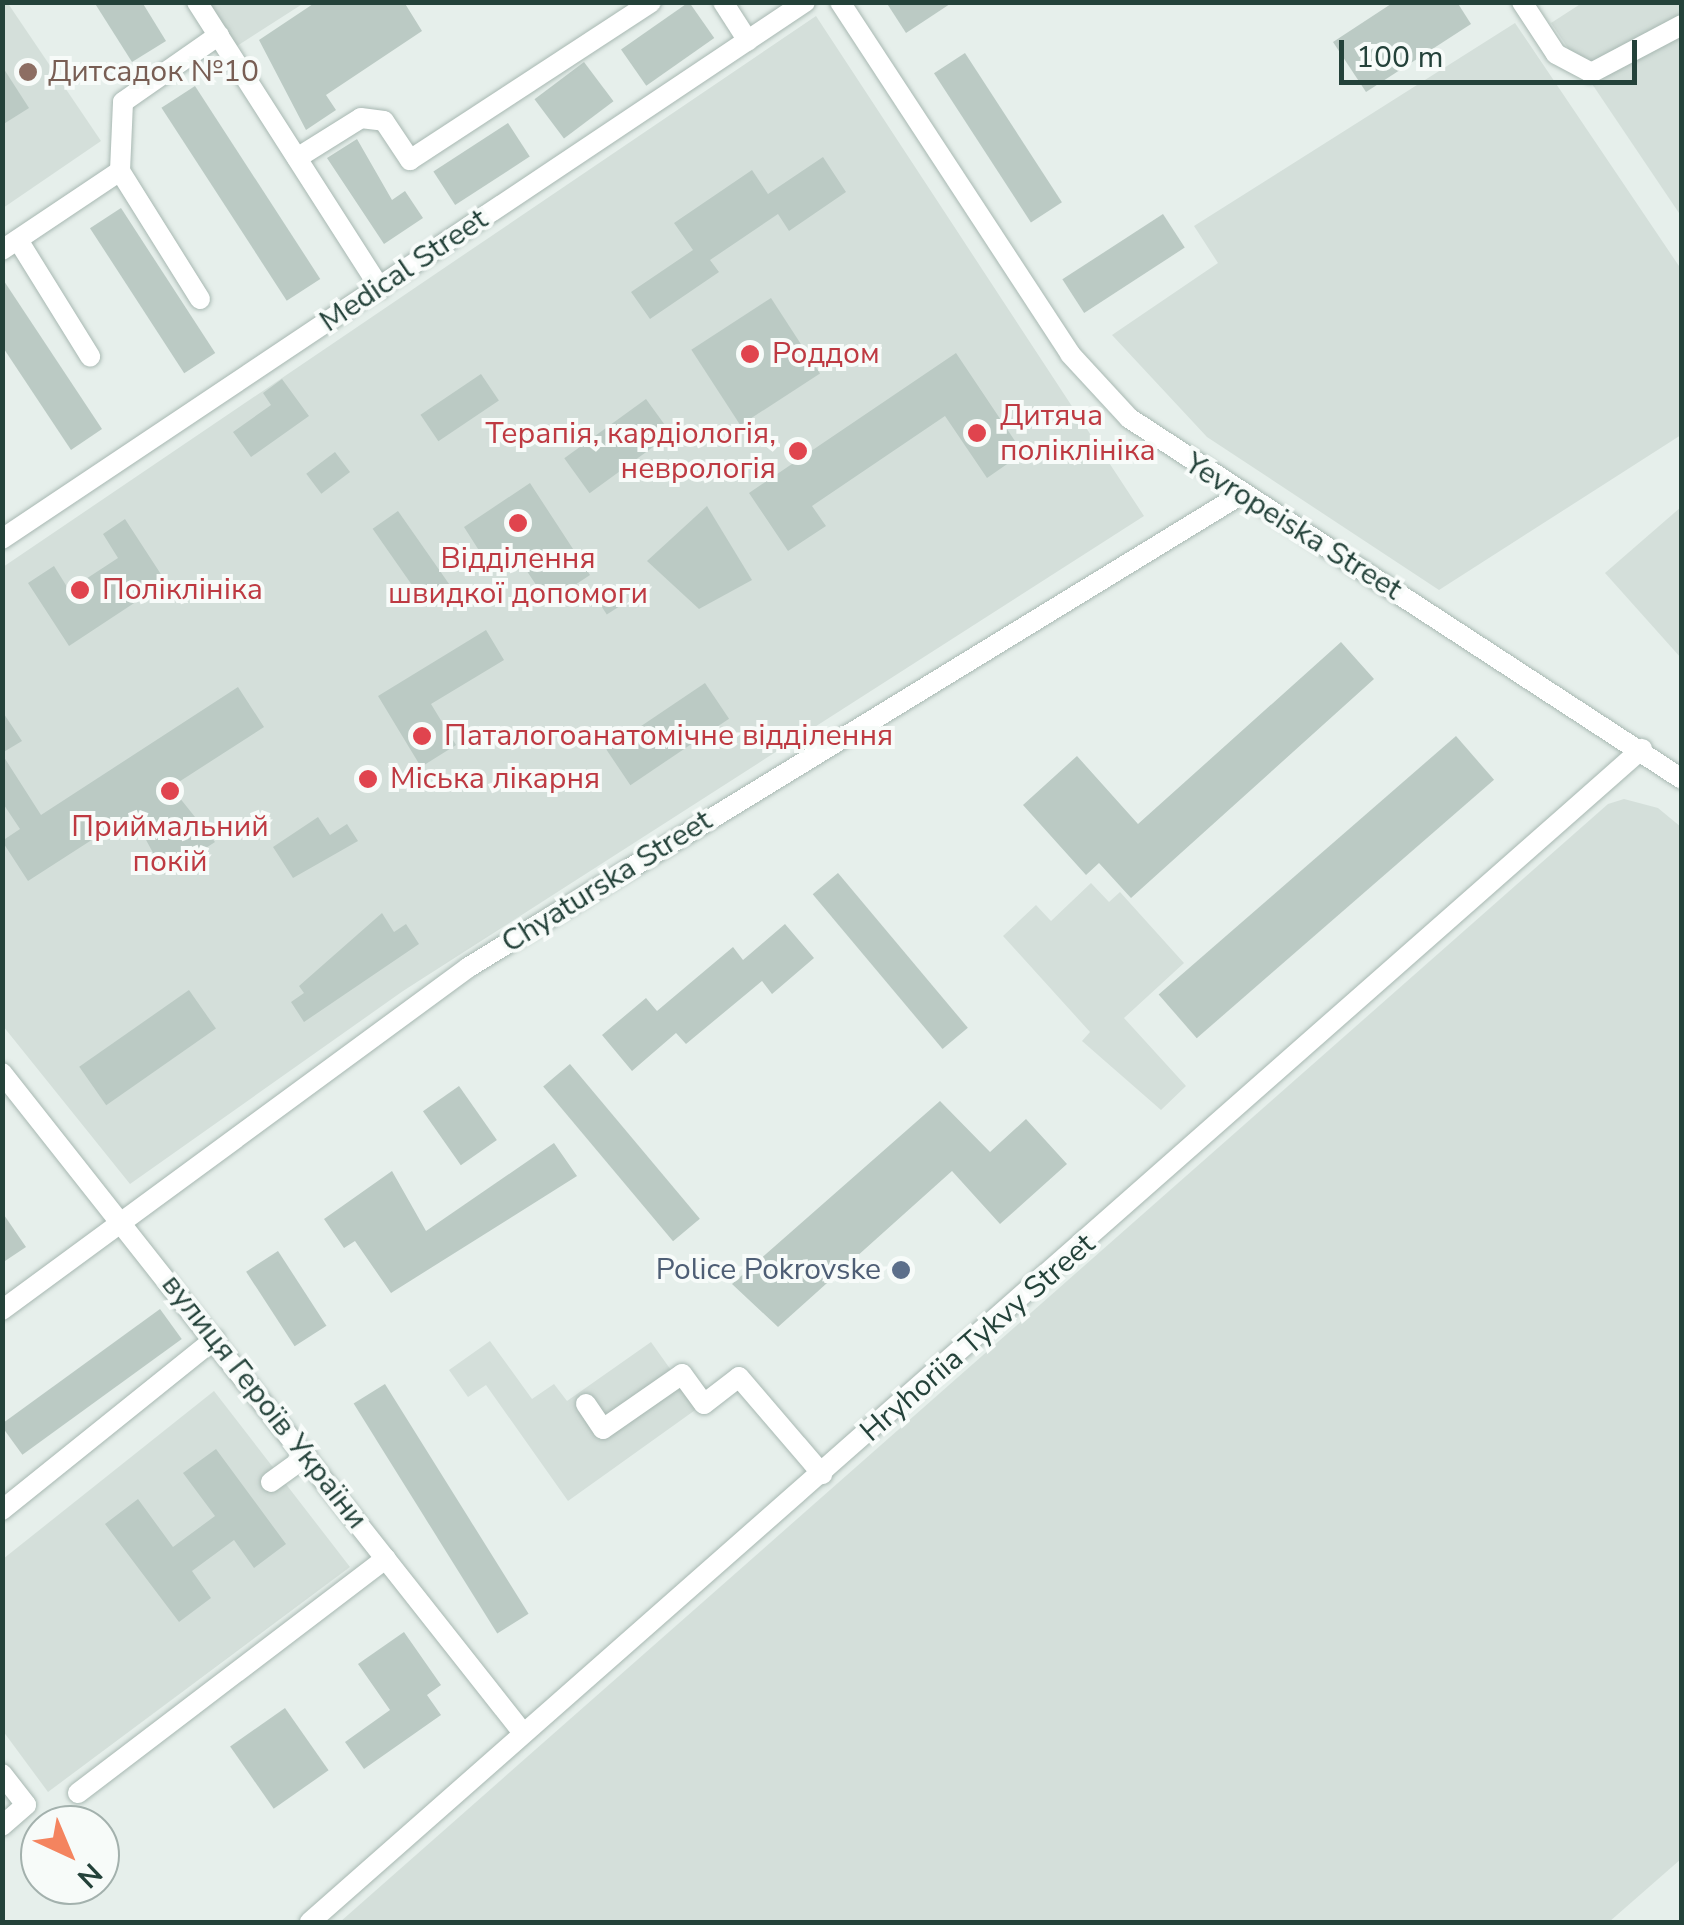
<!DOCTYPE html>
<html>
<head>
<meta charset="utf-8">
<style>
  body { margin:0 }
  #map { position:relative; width:1684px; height:1925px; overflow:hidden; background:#e6efeb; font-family:"Nunito Sans",sans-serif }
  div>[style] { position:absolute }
  .built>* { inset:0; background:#d4dfda }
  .building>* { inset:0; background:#bbcac4; transform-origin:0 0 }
  .roads { filter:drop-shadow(0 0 2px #a8b8b2) drop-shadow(0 0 2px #a8b8b2) }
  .minor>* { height:20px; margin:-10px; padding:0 10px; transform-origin:10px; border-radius:10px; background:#fff }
  .dots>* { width:28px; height:28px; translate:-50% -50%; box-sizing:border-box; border:5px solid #f7fbf9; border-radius:50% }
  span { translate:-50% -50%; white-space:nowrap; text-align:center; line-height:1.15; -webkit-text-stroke:8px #f7fbf9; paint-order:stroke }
  .education-label { font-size:30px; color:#785e54 }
  .left { translate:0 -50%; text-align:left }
  .street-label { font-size:30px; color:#24423a }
  .health-label { font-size:30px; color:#be3a42 }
  .right { translate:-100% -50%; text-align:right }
  .service-label { font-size:30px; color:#4e5e75 }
  .frame { position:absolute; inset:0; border:5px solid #24423a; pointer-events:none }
  .north { position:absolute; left:20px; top:1805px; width:100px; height:100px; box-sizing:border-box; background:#f7fbf9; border:2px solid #a3b1ad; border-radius:50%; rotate:136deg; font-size:28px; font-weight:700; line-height:40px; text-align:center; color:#24423a }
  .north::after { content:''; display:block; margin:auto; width:35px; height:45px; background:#f4845f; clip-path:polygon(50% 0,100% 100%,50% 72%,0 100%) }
  .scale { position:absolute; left:1339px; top:40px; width:298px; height:45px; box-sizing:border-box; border:5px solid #24423a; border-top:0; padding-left:12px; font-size:30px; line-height:35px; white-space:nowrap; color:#24423a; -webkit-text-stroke:8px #f7fbf9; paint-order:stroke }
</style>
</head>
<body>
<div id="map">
  <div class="built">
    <i style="clip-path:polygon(7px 2px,101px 141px,3px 208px,2px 3px)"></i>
    <i style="clip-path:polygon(208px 3px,304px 3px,237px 46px)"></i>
    <i style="clip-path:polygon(1582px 3px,1681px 3px,1681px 216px,1551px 23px)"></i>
    <i style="clip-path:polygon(816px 16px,1144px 516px,403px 991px,130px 1184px,3px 1026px,3px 567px)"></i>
    <i style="clip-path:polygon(1515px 23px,1681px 269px,1681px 435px,1439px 590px,1207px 437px,1112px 335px,1218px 263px,1194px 226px)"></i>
    <i style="clip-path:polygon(1681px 507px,1681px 658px,1605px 573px)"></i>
    <i style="clip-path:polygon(1624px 799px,1658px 808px,1681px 827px,1681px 1859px,1609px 1922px,340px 1922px,1608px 804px)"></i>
    <i style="clip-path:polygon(1091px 883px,1109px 902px,1120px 892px,1184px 963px,1124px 1018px,1186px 1086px,1161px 1110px,1082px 1041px,1090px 1032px,1003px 936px,1036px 905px,1051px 921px)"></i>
    <i style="clip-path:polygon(490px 1341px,532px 1399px,554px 1384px,567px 1401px,651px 1342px,698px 1408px,568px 1501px,486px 1385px,468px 1397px,449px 1370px)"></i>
    <i style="clip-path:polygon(214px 1391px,350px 1567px,48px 1792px,3px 1731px,3px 1559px)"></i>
  </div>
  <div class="building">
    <i style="clip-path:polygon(94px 2px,142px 2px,166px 41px,132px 62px)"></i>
    <i style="clip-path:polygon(316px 2px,404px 2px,422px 31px,326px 95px,336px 110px,306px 130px,259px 40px)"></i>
    <i style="left:689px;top:2px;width:44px;height:83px;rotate:55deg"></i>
    <i style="clip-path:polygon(886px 2px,953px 2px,906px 33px)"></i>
    <i style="clip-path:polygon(1394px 2px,1457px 2px,1471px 24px,1366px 92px,1333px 42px)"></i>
    <i style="left:965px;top:53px;width:178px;height:37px;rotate:57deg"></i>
    <i style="left:584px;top:62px;width:49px;height:62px;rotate:53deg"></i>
    <i style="clip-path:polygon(2px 66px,29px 108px,2px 125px)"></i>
    <i style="left:195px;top:86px;width:230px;height:40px;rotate:57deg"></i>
    <i style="left:508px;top:123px;width:40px;height:89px;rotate:57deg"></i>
    <i style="clip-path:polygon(357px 139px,392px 200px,405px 191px,423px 218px,384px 244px,327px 158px)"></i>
    <i style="clip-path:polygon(823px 157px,846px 192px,789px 231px,778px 214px,710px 260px,719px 272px,650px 319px,631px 292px,693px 250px,674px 223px,752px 170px,768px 194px)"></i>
    <i style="left:121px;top:208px;width:173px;height:37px;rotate:57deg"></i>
    <i style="left:1163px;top:214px;width:40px;height:120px;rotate:57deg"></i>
    <i style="clip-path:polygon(2px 278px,102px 429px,71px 450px,2px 346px)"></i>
    <i style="left:771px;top:298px;width:90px;height:95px;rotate:57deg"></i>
    <i style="clip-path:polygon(956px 353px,1023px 453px,987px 478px,945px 416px,812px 506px,826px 526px,788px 551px,749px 493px)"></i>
    <i style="left:481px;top:374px;width:32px;height:73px;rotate:56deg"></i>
    <i style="clip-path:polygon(282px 379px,309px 416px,251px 457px,233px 432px,271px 405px,263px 393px)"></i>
    <i style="left:646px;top:399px;width:43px;height:101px;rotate:54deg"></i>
    <i style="left:335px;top:452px;width:25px;height:36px;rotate:53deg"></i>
    <i style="clip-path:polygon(530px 483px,590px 575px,548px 603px,511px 547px,487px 563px,464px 527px)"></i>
    <i style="clip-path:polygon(707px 506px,752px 580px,699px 609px,647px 561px)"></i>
    <i style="left:398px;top:511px;width:93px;height:31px;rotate:55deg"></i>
    <i style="clip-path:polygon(125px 519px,166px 582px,69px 646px,28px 583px,54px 566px,69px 590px,118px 558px,103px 534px)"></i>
    <i style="left:611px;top:588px;width:20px;height:18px;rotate:57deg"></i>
    <i style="clip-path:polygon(486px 630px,504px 660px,431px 704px,456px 745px,421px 767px,378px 696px)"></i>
    <i style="clip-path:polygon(1341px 642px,1374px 679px,1131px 898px,1099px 863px,1086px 875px,1023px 805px,1077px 756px,1138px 824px)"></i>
    <i style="left:705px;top:683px;width:43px;height:119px;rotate:56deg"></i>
    <i style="clip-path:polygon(238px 687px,264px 727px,171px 787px,215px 842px,165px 875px,132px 814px,28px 881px,2px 841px,20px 829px,2px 802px,2px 754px,41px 815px)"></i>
    <i style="clip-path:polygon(2px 711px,22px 741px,2px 753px)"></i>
    <i style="left:1456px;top:736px;width:58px;height:394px;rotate:49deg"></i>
    <i style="clip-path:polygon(318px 817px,330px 835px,347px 824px,358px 841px,293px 878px,273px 847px)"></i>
    <i style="left:838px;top:873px;width:202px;height:33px;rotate:50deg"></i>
    <i style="clip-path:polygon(382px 913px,394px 932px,406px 924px,419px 944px,304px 1022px,291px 1002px,304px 993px,299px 986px)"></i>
    <i style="clip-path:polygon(785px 924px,814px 958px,772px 994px,762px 981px,686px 1044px,676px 1033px,632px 1071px,602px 1035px,646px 998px,657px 1011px,733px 947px,743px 960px)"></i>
    <i style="left:189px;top:990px;width:47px;height:134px;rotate:55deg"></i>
    <i style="left:570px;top:1064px;width:202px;height:35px;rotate:50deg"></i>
    <i style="left:459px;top:1086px;width:66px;height:44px;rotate:55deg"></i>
    <i style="clip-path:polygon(940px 1101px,990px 1152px,1026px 1119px,1067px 1164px,1000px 1224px,952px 1171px,778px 1327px,732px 1284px)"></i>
    <i style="clip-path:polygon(554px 1143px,577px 1176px,391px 1293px,355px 1241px,344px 1248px,324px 1219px,392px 1171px,426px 1231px)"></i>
    <i style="clip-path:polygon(2px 1212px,26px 1247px,2px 1263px)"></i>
    <i style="left:278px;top:1251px;width:89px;height:38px;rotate:57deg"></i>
    <i style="left:160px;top:1309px;width:37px;height:197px;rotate:54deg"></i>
    <i style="left:385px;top:1384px;width:271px;height:37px;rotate:58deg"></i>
    <i style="clip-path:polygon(216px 1449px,286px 1544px,254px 1568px,234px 1540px,192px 1571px,211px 1598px,179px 1622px,105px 1524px,138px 1499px,173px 1547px,215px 1516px,183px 1473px)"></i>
    <i style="clip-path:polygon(404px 1632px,441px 1685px,427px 1695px,441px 1715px,364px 1769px,345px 1742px,390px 1710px,358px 1664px)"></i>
    <i style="left:285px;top:1708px;width:76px;height:67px;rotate:55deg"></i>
  </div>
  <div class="roads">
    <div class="minor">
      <i style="left:197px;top:2px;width:340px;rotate:57.4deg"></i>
      <i style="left:723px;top:2px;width:46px;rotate:57.3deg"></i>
      <i style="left:840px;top:2px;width:420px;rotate:56.8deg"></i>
      <i style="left:1070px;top:354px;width:87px;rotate:47.3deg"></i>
      <i style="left:1129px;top:418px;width:660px;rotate:33.14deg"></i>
      <i style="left:1522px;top:2px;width:62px;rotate:56.8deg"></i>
      <i style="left:1556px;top:54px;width:40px;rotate:28deg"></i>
      <i style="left:1591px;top:73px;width:103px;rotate:-27.8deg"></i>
      <i style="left:297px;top:158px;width:75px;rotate:-32deg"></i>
      <i style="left:361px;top:118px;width:23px;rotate:7deg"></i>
      <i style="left:384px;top:121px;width:47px;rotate:56.3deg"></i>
      <i style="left:410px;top:160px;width:288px;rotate:-33.2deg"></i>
      <i style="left:18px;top:240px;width:137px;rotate:58.2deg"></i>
      <i style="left:2px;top:250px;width:142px;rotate:-33.8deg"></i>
      <i style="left:200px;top:299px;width:151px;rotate:-122deg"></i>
      <i style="left:120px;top:171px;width:69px;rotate:-87.5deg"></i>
      <i style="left:123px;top:102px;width:117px;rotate:-34.9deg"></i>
      <i style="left:2px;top:539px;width:966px;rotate:-33.77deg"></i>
      <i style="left:2px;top:1073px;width:841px;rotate:51.71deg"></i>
      <i style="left:2px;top:1310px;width:579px;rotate:-36.3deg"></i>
      <i style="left:469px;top:967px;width:904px;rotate:-31.47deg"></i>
      <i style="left:586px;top:1404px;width:30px;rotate:56deg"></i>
      <i style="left:603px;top:1429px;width:96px;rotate:-34.8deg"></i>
      <i style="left:682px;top:1374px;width:37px;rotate:54deg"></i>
      <i style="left:704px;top:1404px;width:44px;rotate:-37.6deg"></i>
      <i style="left:739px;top:1377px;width:128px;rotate:49.4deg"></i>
      <i style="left:271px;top:1482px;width:44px;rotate:-35.8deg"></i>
      <i style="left:2px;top:1510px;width:273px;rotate:-38.8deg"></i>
      <i style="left:2px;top:1774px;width:39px;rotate:52deg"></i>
      <i style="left:26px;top:1805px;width:32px;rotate:139deg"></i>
      <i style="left:78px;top:1793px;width:387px;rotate:-37.3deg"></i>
      <i style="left:310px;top:1922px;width:1775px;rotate:-41.37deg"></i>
    </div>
  </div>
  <div class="dots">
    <i style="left:28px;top:72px;background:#8d6e63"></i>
    <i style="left:750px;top:354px;background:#e0444e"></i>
    <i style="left:977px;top:433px;background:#e0444e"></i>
    <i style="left:798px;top:451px;background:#e0444e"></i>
    <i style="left:518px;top:523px;background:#e0444e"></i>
    <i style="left:80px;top:590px;background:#e0444e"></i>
    <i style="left:422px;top:736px;background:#e0444e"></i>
    <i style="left:368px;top:779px;background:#e0444e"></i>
    <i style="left:170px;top:791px;background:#e0444e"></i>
    <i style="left:901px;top:1270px;background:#5c6f8a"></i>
  </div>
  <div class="education-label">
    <span class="left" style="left:48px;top:72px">Дитсадок №10</span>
  </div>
  <div class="street-label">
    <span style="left:404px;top:271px;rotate:-34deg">Medical Street</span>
    <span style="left:1293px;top:527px;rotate:32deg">Yevropeiska Street</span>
    <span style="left:607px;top:882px;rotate:-32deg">Chyaturska Street</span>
    <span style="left:978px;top:1338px;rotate:-41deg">Hryhoriia Tykvy Street</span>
    <span style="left:264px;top:1402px;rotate:52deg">вулиця Героїв України</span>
  </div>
  <div class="health-label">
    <span class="left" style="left:772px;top:354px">Роддом</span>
    <span class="left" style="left:1000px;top:433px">Дитяча<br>поліклініка</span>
    <span class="right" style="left:776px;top:451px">Терапія, кардіологія,<br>неврологія</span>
    <span style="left:518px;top:576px">Відділення<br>швидкої допомоги</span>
    <span class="left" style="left:102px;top:590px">Поліклініка</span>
    <span class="left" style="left:444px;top:736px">Паталогоанатомічне відділення</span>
    <span class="left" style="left:390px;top:779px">Мiська лiкарня</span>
    <span style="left:170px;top:844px">Приймальний<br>покій</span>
  </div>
  <div class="service-label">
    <span class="right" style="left:881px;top:1270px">Police Pokrovske</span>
  </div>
  <div class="frame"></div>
  <div class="north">N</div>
  <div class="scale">100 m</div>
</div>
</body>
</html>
